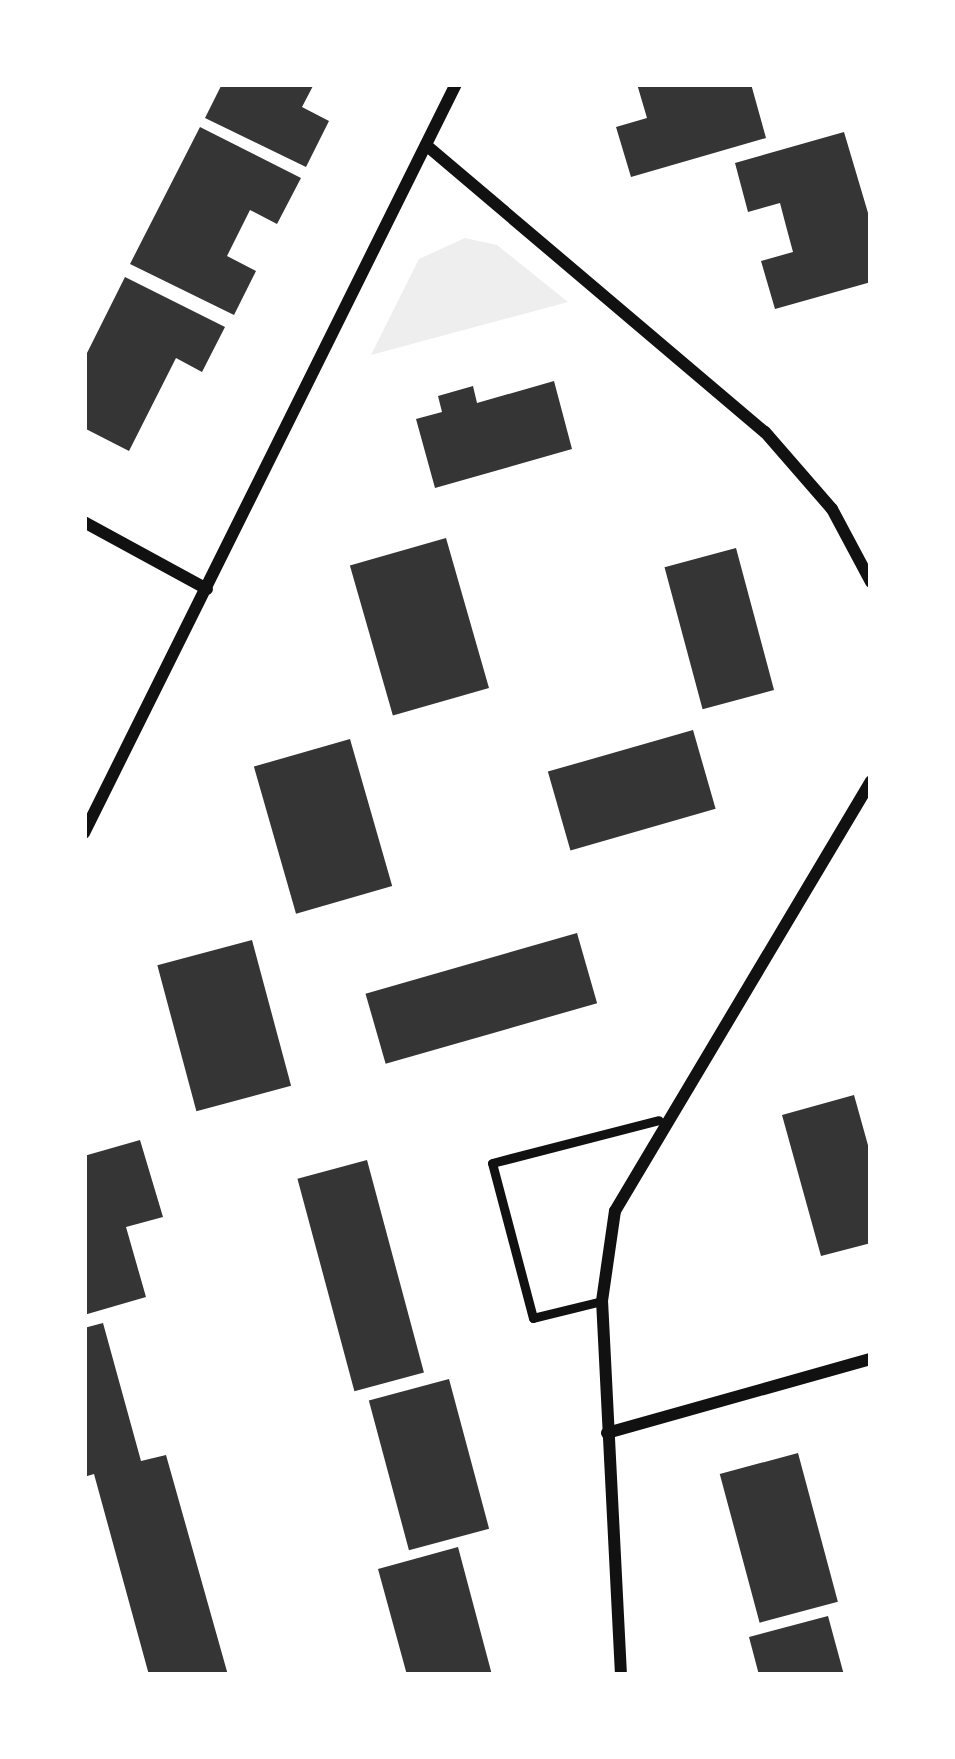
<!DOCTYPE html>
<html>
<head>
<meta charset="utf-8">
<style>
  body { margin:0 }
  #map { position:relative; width:955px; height:1759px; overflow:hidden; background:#fff; font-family:Poppins,sans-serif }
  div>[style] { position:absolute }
  .green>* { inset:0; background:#eee }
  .building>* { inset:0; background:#353535; transform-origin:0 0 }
  .service>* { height:9px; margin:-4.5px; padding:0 4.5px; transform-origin:4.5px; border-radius:4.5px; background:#111 }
  .minor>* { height:12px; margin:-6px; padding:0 6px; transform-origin:6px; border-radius:6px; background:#111 }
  span { translate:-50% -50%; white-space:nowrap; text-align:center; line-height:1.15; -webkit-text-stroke:12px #fff; paint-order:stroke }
  .frame { position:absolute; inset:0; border:87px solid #fff; pointer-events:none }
</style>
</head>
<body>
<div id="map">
  <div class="green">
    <i style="clip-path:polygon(465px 238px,497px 245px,568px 302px,371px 355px,419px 259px)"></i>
  </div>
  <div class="building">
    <i style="clip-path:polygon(222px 84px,314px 84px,302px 107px,329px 121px,306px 167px,205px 118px)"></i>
    <i style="clip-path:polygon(637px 84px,751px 84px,766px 138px,631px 177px,616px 127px,647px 118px)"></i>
    <i style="clip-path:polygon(200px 127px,301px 178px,277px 224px,250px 210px,227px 256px,256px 271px,234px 315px,130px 264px)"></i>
    <i style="clip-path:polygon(844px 132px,871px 223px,871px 282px,775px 309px,761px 261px,793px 252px,786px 226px,780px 203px,748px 212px,735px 163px)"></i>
    <i style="clip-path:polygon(125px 277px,225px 327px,202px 372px,176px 358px,129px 451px,84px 428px,84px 359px)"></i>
    <i style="clip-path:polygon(554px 381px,572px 449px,435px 488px,416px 419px,442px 412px,438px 396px,473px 386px,477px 403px)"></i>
    <i style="left:446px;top:538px;width:156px;height:100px;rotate:74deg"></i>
    <i style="left:736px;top:548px;width:147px;height:74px;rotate:75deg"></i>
    <i style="left:693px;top:730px;width:82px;height:151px;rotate:74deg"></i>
    <i style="left:350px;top:739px;width:153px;height:100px;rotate:74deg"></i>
    <i style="left:577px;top:933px;width:73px;height:220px;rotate:74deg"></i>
    <i style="left:252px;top:940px;width:151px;height:98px;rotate:75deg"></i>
    <i style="clip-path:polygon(854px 1095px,871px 1156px,871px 1243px,821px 1256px,782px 1115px)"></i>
    <i style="clip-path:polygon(140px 1140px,163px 1217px,126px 1227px,146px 1297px,84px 1315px,84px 1156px)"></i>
    <i style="left:367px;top:1160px;width:220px;height:72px;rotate:75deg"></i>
    <i style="clip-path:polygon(103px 1323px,141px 1461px,166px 1455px,228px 1675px,149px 1675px,94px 1474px,84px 1477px,84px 1328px)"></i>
    <i style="left:449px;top:1379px;width:155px;height:83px;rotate:75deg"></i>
    <i style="left:798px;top:1453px;width:154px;height:81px;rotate:75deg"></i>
    <i style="clip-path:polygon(458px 1547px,492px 1675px,407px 1675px,378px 1569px)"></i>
    <i style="clip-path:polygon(828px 1616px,844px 1675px,759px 1675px,749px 1637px)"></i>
  </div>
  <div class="service">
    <i style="left:602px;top:1301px;width:71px;rotate:166.2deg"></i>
    <i style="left:533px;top:1318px;width:160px;rotate:-104.8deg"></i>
    <i style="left:492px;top:1163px;width:172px;rotate:-14.4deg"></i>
  </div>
  <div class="minor">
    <i style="left:426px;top:145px;width:444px;rotate:40.3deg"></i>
    <i style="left:765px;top:432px;width:102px;rotate:49deg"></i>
    <i style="left:832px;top:509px;width:83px;rotate:61.9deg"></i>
    <i style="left:84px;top:522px;width:140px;rotate:28.6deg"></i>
    <i style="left:84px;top:833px;width:836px;rotate:-63.59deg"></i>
    <i style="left:607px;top:1433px;width:274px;rotate:-15.7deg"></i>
    <i style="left:621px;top:1675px;width:374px;rotate:-92.9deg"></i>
    <i style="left:602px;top:1301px;width:91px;rotate:-81.8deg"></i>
    <i style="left:615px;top:1211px;width:500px;rotate:-59.23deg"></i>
  </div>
  <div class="frame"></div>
</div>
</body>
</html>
